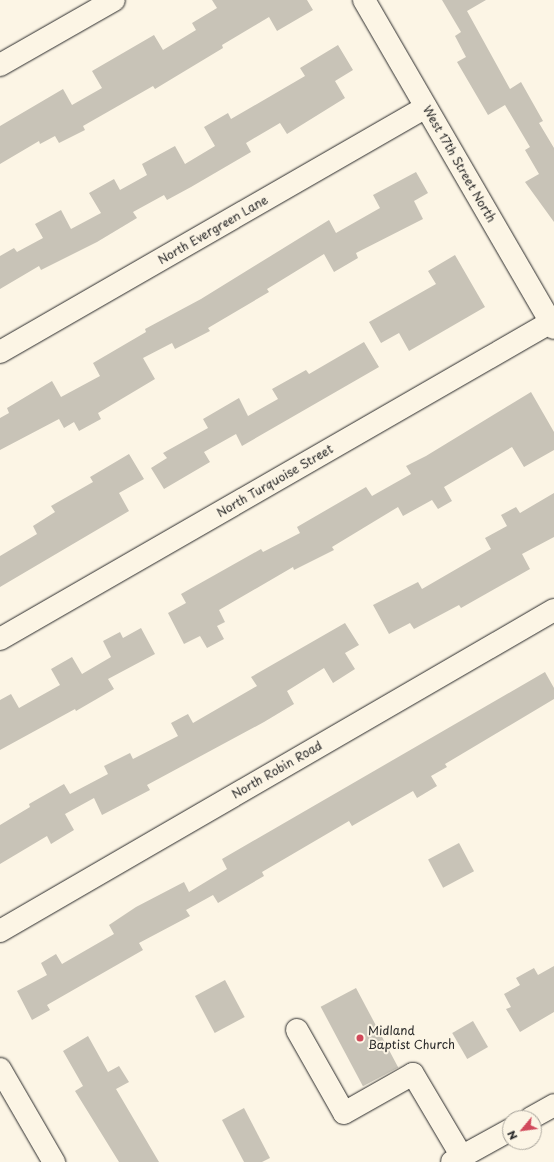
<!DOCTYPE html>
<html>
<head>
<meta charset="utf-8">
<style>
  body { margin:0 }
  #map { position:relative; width:554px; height:1162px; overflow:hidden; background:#fcf5e5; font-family:"Playpen Sans",sans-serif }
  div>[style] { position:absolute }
  .building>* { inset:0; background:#c8c3b7; transform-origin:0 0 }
  .roads { filter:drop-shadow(0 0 1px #2b2b2b) drop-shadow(0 0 1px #2b2b2b) }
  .minor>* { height:22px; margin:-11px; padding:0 11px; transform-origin:11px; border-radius:11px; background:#fcf5e5 }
  .major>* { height:22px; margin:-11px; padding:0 11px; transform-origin:11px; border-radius:11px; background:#fcf5e5 }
  .dots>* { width:11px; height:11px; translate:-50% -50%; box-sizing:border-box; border:2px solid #fcf5e5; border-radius:50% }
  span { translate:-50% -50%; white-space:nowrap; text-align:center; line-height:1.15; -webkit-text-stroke:4px #fcf5e5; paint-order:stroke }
  .street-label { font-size:12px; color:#2b2b2b }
  .poi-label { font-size:12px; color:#2b2b2b }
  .left { translate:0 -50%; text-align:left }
  .north { position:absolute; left:502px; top:1110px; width:40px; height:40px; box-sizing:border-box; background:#fcf5e5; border:1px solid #a8a49b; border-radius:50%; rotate:241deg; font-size:11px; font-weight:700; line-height:16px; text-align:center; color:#2b2b2b }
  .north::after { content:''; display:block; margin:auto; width:14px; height:18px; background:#d1495b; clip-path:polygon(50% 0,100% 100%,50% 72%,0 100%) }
</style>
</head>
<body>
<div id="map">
  <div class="building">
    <i style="clip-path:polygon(212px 0,307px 0,313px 10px,277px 31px,269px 17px,222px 45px,223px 48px,155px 89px,153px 86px,83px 126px,85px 130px,59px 143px,55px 136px,40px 144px,39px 141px,0 164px,0 126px,63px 89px,72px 105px,102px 88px,92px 71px,154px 35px,163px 50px,196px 30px,192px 23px,217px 8px)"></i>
    <i style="clip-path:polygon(442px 0,486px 0,467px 11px,510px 89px,521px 82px,543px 121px,539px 123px,554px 148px,554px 222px,525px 182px,539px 174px,525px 150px,530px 147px,505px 105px,488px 115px,457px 62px,466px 57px,455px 36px,461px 32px)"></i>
    <i style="clip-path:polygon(338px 45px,353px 70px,335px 81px,345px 98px,287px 134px,280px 123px,246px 143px,251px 152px,191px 187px,167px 200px,164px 195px,133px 212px,137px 218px,97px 242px,41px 270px,39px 266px,0 289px,0 256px,14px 248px,17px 252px,43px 238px,35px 224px,61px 210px,71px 229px,101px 213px,89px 193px,114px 179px,120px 190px,147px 175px,142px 164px,175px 146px,185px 164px,215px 146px,204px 127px,228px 113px,231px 119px,305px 76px,300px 68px)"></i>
    <i style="clip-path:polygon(416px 172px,428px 193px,414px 201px,423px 219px,356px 253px,358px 258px,334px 272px,324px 254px,267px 289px,269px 292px,208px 328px,210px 331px,175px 349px,172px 343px,143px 358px,155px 379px,98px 413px,101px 419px,79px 431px,74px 422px,64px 428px,59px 419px,0 450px,0 418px,9px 413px,7px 408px,52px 381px,61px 397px,100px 376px,93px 363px,146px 332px,145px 329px,201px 299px,329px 220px,336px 233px,380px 208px,373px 195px)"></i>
    <i style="clip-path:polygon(455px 255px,485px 307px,409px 351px,399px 333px,381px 343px,369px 322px,436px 284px,428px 271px)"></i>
    <i style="clip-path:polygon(364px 342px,379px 367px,242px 446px,236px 434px,204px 452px,210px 462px,164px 489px,151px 468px,167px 458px,163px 453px,208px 428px,203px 419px,239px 398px,248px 416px,278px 399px,272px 389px,306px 370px,309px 374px)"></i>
    <i style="clip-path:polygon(531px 392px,554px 432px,554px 450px,524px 467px,512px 447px,444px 487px,452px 501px,438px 509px,432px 500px,403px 516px,398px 507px,332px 547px,334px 550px,294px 570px,293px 567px,219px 610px,225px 622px,217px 626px,224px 639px,207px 648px,200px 636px,184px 644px,168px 613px,186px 603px,181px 594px,261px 549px,263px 552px,300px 533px,297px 527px,366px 487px,372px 496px,411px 474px,406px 466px,426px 456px)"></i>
    <i style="clip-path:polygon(129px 454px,144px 479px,119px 493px,129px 511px,0 587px,0 556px,37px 534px,33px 526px,55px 512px,51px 506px,93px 482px,90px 477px)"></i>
    <i style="clip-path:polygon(554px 493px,554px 537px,522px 554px,530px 569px,461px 608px,459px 605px,414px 629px,410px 623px,389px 634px,373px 605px,418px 582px,422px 589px,491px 549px,485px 538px,507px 526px,501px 515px,516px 507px,520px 513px)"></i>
    <i style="clip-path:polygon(345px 623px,359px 645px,345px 653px,355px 669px,333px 683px,324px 668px,287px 691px,294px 704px,264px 722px,147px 785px,150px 790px,102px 815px,94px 798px,65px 814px,74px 830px,51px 844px,47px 836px,0 864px,0 825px,30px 807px,29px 804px,64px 784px,70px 794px,108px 774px,104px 766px,130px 753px,133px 759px,178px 736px,171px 723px,188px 714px,193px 723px,257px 686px,251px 677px)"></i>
    <i style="clip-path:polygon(141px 628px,155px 654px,108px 679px,114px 689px,76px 711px,75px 709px,0 750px,0 700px,11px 694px,19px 708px,60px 685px,51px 669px,72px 657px,82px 674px,111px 657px,103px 641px,120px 632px,123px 638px)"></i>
    <i style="clip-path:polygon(545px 672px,554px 688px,554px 699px,445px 764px,447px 767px,431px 776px,437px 786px,417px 798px,413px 791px,352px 826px,349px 821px,262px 872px,264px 876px,218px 903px,213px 895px,186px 910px,190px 916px,139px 943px,143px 950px,47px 1005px,50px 1010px,32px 1020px,17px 991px,47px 975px,41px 963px,56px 954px,62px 964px,114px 934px,109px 925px,136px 907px,184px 882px,189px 892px,227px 869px,222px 859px)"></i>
    <i style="left:459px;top:843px;width:32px;height:35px;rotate:62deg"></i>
    <i style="clip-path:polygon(554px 966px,554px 1012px,520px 1032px,506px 1009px,511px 1007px,504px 994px,520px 985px,516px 978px,534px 968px,538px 975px)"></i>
    <i style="left:225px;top:980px;width:42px;height:34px;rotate:62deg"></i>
    <i style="left:356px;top:988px;width:90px;height:40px;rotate:62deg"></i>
    <i style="left:473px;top:1021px;width:30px;height:24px;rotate:60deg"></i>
    <i style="clip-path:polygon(88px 1036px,108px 1072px,119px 1066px,129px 1082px,116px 1089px,159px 1162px,119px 1162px,75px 1091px,83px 1086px,63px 1051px)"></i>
    <i style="clip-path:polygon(244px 1108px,270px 1158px,262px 1162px,244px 1162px,222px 1120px)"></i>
  </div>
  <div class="roads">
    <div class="minor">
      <i style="left:364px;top:0;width:379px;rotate:59.9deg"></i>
      <i style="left:0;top:65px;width:131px;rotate:-29.7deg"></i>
      <i style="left:0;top:352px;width:491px;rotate:-29.9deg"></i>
      <i style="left:0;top:639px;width:636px;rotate:-29.91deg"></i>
      <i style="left:0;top:931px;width:640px;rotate:-30.09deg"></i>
      <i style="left:297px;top:1030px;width:95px;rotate:60.5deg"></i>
      <i style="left:344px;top:1113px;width:79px;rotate:-29.5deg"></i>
      <i style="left:413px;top:1074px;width:96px;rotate:59.4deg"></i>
      <i style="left:0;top:1069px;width:108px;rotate:59.9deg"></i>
    </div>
    <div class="major">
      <i style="left:531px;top:1118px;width:26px;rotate:-29deg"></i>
      <i style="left:452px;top:1162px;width:66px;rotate:-28.9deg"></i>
    </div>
  </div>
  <div class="dots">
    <i style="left:360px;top:1038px;background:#d1495b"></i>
  </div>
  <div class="street-label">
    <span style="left:459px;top:164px;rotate:60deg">West 17th Street North</span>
    <span style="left:213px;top:230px;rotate:-30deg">North Evergreen Lane</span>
    <span style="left:275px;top:481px;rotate:-30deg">North Turquoise Street</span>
    <span style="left:277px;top:770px;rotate:-30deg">North Robin Road</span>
  </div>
  <div class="poi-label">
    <span class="left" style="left:368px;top:1038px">Midland<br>Baptist Church</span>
  </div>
  <div class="north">N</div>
</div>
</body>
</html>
